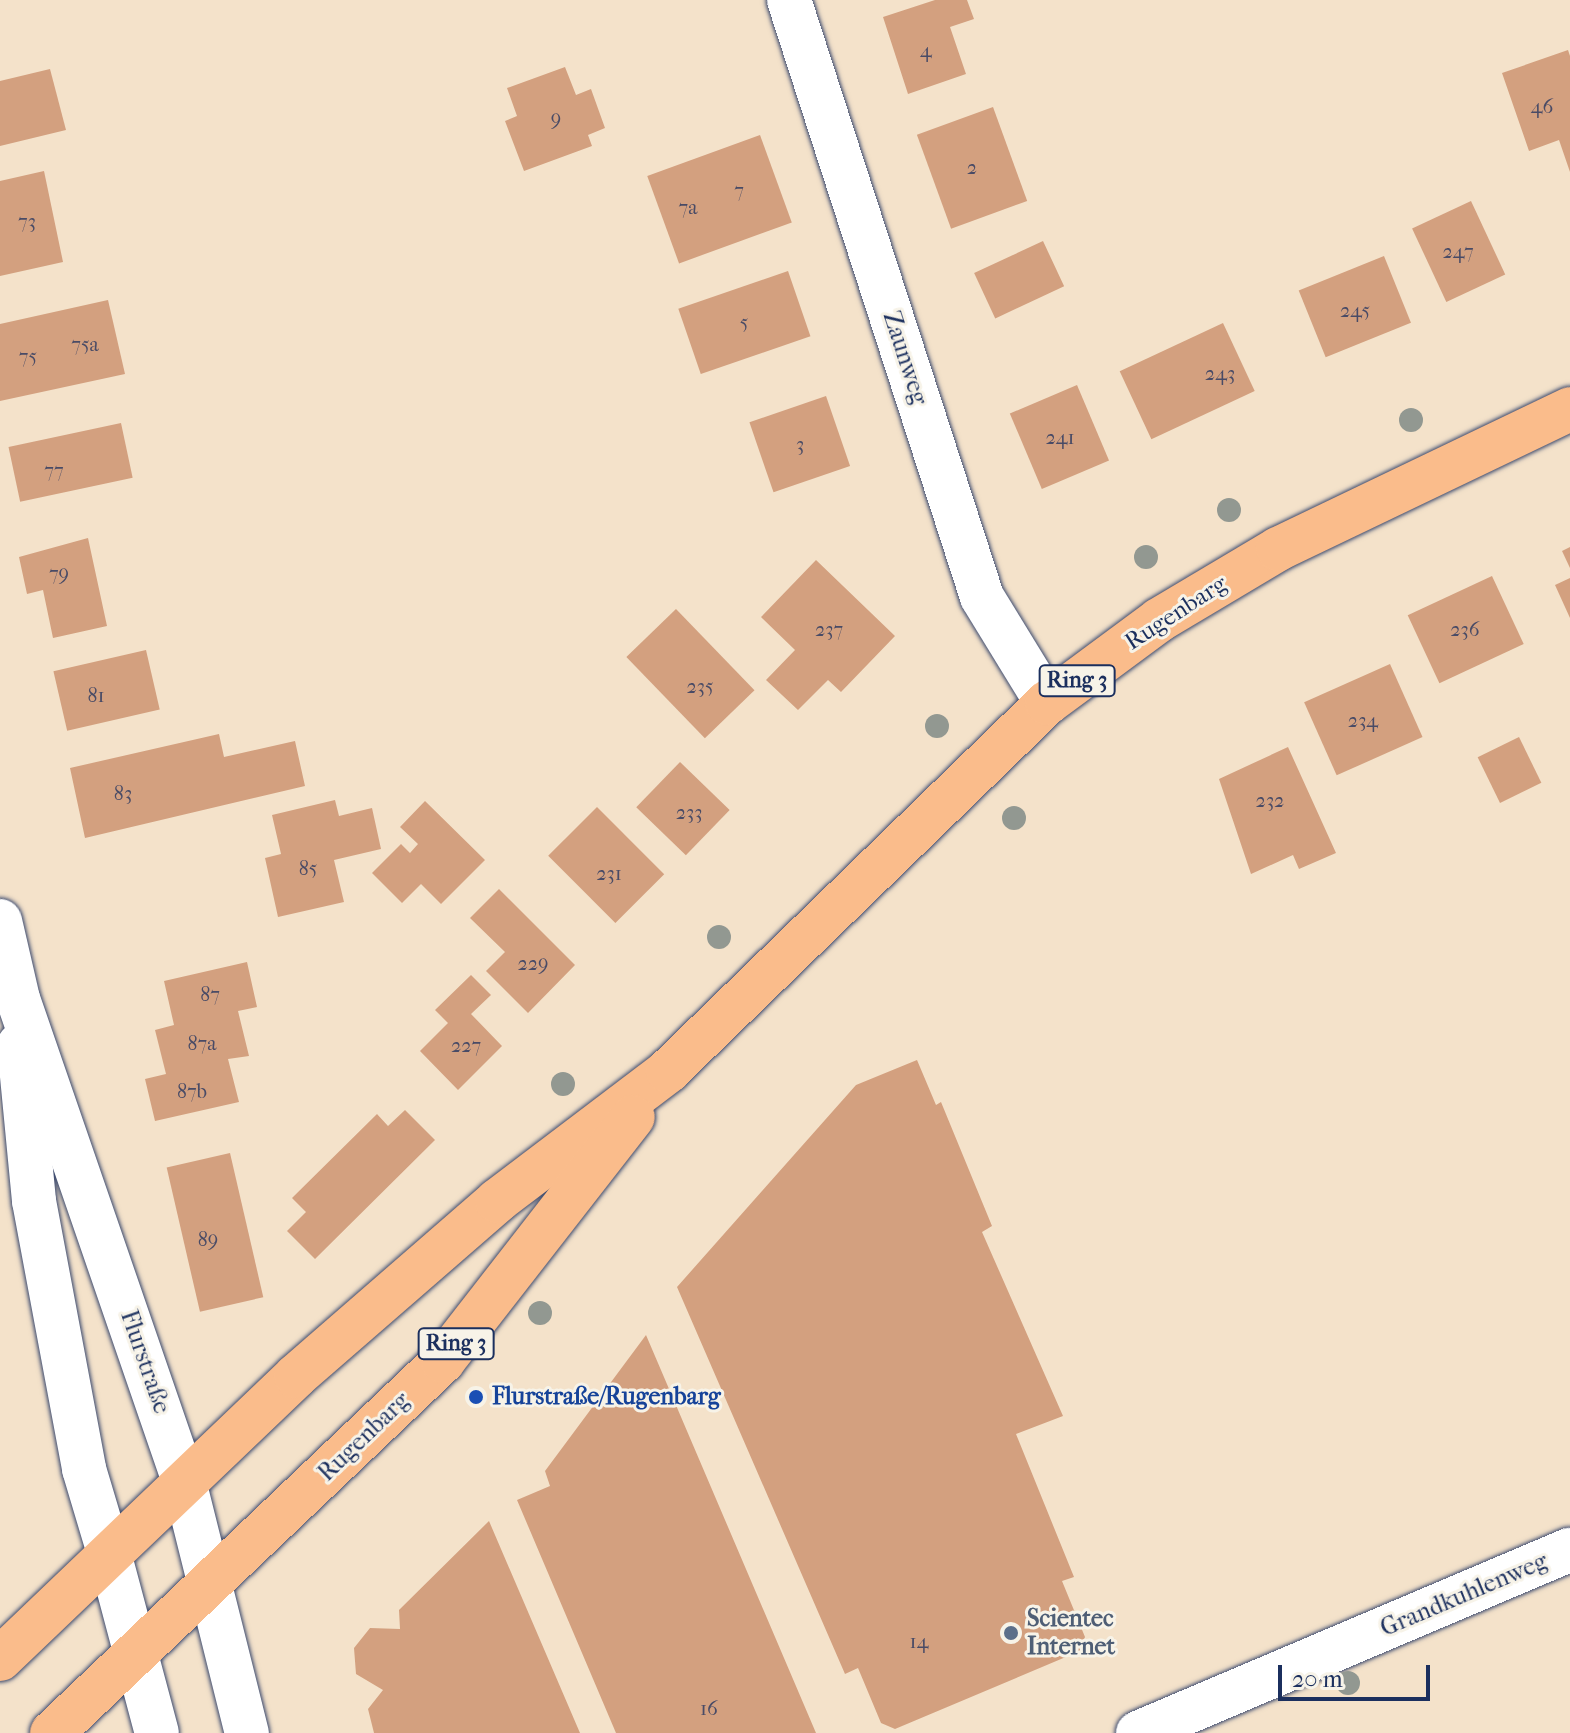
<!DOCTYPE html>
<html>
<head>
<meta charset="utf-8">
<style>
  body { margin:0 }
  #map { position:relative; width:1570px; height:1733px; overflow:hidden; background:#f4e2ca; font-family:"IM FELL French Canon",serif }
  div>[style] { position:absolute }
  .building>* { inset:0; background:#d3a07f; transform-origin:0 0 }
  .roads { filter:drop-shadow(0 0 2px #3c4a6e) drop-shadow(0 0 2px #3c4a6e) }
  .minor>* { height:44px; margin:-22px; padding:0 22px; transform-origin:22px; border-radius:22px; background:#fff }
  .tertiary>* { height:44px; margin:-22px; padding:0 22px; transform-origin:22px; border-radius:22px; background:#fff }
  .primary>* { height:44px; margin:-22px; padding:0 22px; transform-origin:22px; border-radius:22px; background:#fabc8b }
  .trees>* { width:24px; height:24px; margin:-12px; border-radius:50%; background:#929891 }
  .dots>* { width:22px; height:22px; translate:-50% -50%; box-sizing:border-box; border:4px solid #f7f3e8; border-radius:50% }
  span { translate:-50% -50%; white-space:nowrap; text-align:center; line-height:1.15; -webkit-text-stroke:6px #f7f3e8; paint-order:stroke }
  .number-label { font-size:20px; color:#494b66 }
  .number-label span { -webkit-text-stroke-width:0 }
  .shield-label span { padding:2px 6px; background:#f7f3e8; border:2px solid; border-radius:6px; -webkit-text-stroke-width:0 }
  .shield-label { font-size:22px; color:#1b2f5e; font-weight:700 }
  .street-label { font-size:24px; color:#1b2f5e }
  .transit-label { font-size:24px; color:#164399; font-weight:700 }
  .left { translate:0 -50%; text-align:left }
  .service-label { font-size:24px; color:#4e5e75; font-weight:700 }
  .scale { position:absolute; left:1278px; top:1665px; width:152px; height:36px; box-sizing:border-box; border:4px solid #1b2f5e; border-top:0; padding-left:10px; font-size:24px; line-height:28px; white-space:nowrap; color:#1b2f5e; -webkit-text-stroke:6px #f7f3e8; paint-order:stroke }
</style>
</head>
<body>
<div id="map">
  <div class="building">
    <i style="clip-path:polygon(935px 0,967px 0,974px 19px,950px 27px,966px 74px,908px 94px,883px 17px)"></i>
    <i style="clip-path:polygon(1568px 50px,1570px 56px,1570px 172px,1559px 140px,1529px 151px,1502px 73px)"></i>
    <i style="clip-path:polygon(565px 67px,576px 95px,591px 89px,605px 128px,588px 135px,592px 146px,524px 171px,505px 121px,517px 116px,507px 88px)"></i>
    <i style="clip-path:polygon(50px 69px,66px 130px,0 146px,0 81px)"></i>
    <i style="left:993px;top:107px;width:100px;height:81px;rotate:70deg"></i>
    <i style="left:760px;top:135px;width:93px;height:120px;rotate:70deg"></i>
    <i style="clip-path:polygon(44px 171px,63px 262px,0 276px,0 181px)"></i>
    <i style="left:1471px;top:201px;width:81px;height:65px;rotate:65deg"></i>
    <i style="left:1043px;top:241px;width:50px;height:76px;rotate:65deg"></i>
    <i style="left:1384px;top:256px;width:72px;height:92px;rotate:68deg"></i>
    <i style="left:788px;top:271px;width:69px;height:116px;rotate:71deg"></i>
    <i style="clip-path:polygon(108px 300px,125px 374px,0 401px,0 324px)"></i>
    <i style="left:1223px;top:323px;width:75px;height:114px;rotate:65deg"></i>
    <i style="left:1077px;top:385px;width:82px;height:73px;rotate:67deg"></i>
    <i style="left:826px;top:396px;width:74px;height:81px;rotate:71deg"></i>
    <i style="left:121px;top:423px;width:56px;height:115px;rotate:78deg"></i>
    <i style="clip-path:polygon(88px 538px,107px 626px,53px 638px,43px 590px,27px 594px,19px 557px)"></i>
    <i style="clip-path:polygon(1570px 547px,1570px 568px,1562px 551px)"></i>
    <i style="clip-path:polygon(816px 560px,895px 636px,841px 692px,828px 680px,798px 710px,766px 680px,795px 650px,761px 617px)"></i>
    <i style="left:1492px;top:576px;width:75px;height:93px;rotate:65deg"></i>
    <i style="clip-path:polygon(1570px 578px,1570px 618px,1555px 585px)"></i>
    <i style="left:676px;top:609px;width:113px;height:69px;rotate:46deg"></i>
    <i style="left:146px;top:650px;width:61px;height:95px;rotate:77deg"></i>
    <i style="left:1390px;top:664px;width:80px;height:94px;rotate:66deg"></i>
    <i style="clip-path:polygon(219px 734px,224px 757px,295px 741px,305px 786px,85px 838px,70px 768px)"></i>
    <i style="left:1519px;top:737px;width:51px;height:46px;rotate:64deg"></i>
    <i style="clip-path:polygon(1288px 747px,1336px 853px,1299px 869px,1293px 855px,1251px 874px,1219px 779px)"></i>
    <i style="left:680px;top:762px;width:69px;height:63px;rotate:44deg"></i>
    <i style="clip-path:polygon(335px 800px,339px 816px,372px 808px,381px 849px,334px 860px,344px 902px,278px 917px,265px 858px,281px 854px,272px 815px)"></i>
    <i style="clip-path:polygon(425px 801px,485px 860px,441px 904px,421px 884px,402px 903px,372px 873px,401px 844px,410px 853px,418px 844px,400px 827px)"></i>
    <i style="left:597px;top:807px;width:95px;height:69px;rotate:45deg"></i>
    <i style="clip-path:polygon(499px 889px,575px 965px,528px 1013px,486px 971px,505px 952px,470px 918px)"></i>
    <i style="clip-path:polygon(247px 962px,257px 1007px,238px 1011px,249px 1056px,228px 1059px,239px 1102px,155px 1121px,145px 1079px,166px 1074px,155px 1030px,174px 1025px,164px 981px)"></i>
    <i style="clip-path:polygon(471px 975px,491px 995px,471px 1014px,502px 1046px,458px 1090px,420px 1051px,448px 1023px,435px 1010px)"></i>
    <i style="clip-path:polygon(917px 1060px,936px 1105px,941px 1102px,992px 1226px,982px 1232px,1063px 1416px,1016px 1434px,1074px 1577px,1062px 1581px,1085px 1637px,1080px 1651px,895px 1729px,881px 1723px,858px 1668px,845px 1674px,677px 1287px,856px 1085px)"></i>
    <i style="clip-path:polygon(405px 1110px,435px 1140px,315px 1259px,287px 1231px,306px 1212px,292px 1198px,377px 1114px,388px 1126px)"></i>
    <i style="left:230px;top:1153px;width:148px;height:65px;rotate:77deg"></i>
    <i style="clip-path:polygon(646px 1335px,816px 1733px,616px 1733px,517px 1500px,550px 1486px,545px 1471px)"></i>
    <i style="clip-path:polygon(489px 1521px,580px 1733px,374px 1733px,368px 1709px,383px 1690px,356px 1674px,354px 1648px,370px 1628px,400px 1629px,399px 1610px)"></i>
  </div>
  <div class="roads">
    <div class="minor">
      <i style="left:789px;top:0;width:627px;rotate:72.08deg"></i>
      <i style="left:982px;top:597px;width:124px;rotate:58.5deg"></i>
      <i style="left:0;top:921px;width:80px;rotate:77deg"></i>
      <i style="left:18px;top:999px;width:510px;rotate:71deg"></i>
      <i style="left:19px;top:1045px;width:157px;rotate:84.5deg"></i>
      <i style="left:34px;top:1201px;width:273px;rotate:79.4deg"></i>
      <i style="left:84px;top:1469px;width:88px;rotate:73.4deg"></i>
      <i style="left:1138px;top:1733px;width:469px;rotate:-23deg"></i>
    </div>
    <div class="tertiary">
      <i style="left:184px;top:1481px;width:260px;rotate:76deg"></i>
      <i style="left:109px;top:1553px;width:186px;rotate:75.1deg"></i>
    </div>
    <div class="primary">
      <i style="left:0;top:1659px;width:410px;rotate:-43.7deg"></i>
      <i style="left:296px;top:1376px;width:267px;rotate:-41deg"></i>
      <i style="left:497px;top:1201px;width:215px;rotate:-37.2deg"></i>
      <i style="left:668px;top:1071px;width:528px;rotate:-44.16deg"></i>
      <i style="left:1047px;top:703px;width:139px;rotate:-36.5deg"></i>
      <i style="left:1159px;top:620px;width:139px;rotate:-30.8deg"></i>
      <i style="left:1278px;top:549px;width:324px;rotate:-25.6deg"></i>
      <i style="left:52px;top:1733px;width:540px;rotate:-43.57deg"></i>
      <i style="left:443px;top:1361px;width:309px;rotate:-52.1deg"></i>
    </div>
  </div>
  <div class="trees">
    <i style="left:1411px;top:420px"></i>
    <i style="left:1229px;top:510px"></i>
    <i style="left:1146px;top:557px"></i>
    <i style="left:937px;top:726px"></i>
    <i style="left:1014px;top:818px"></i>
    <i style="left:719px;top:937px"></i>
    <i style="left:563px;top:1084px"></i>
    <i style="left:540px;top:1313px"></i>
    <i style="left:1348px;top:1683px"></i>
  </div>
  <div class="dots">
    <i style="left:476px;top:1397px;background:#1a4fb4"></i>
    <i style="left:1011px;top:1633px;background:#5c6f8a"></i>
  </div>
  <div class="number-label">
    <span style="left:926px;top:50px">4</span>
    <span style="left:1542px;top:106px">46</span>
    <span style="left:556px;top:118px">9</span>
    <span style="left:972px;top:167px">2</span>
    <span style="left:739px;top:190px">7</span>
    <span style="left:688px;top:207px">7a</span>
    <span style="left:27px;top:221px">73</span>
    <span style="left:1458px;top:251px">247</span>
    <span style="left:1355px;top:310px">245</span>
    <span style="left:744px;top:322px">5</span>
    <span style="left:85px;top:344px">75a</span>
    <span style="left:28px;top:356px">75</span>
    <span style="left:1220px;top:373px">243</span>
    <span style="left:1060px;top:437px">241</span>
    <span style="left:800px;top:444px">3</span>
    <span style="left:54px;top:470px">77</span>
    <span style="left:59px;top:573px">79</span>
    <span style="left:829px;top:629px">237</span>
    <span style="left:1465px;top:629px">236</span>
    <span style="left:700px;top:686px">235</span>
    <span style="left:96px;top:695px">81</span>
    <span style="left:1363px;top:720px">234</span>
    <span style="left:123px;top:793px">83</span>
    <span style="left:1270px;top:800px">232</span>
    <span style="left:689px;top:812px">233</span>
    <span style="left:308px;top:868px">85</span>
    <span style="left:609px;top:873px">231</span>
    <span style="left:533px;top:963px">229</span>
    <span style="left:210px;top:994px">87</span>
    <span style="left:202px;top:1043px">87a</span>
    <span style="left:466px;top:1045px">227</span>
    <span style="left:192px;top:1091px">87b</span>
    <span style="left:208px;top:1239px">89</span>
    <span style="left:919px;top:1641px">14</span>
    <span style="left:709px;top:1708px">16</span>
  </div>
  <div class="shield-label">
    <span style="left:1077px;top:681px">Ring 3</span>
    <span style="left:456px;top:1344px">Ring 3</span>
  </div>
  <div class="street-label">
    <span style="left:905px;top:358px;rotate:72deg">Zaunweg</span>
    <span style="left:1176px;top:613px;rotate:-33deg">Rugenbarg</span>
    <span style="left:145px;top:1362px;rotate:71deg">Flurstraße</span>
    <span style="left:364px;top:1437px;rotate:-44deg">Rugenbarg</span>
    <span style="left:1464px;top:1595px;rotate:-23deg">Grandkuhlenweg</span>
  </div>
  <div class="transit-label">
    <span class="left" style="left:492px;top:1397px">Flurstraße/Rugenbarg</span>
  </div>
  <div class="service-label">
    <span class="left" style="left:1027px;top:1633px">Scientec<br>Internet</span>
  </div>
  <div class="scale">20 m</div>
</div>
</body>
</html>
